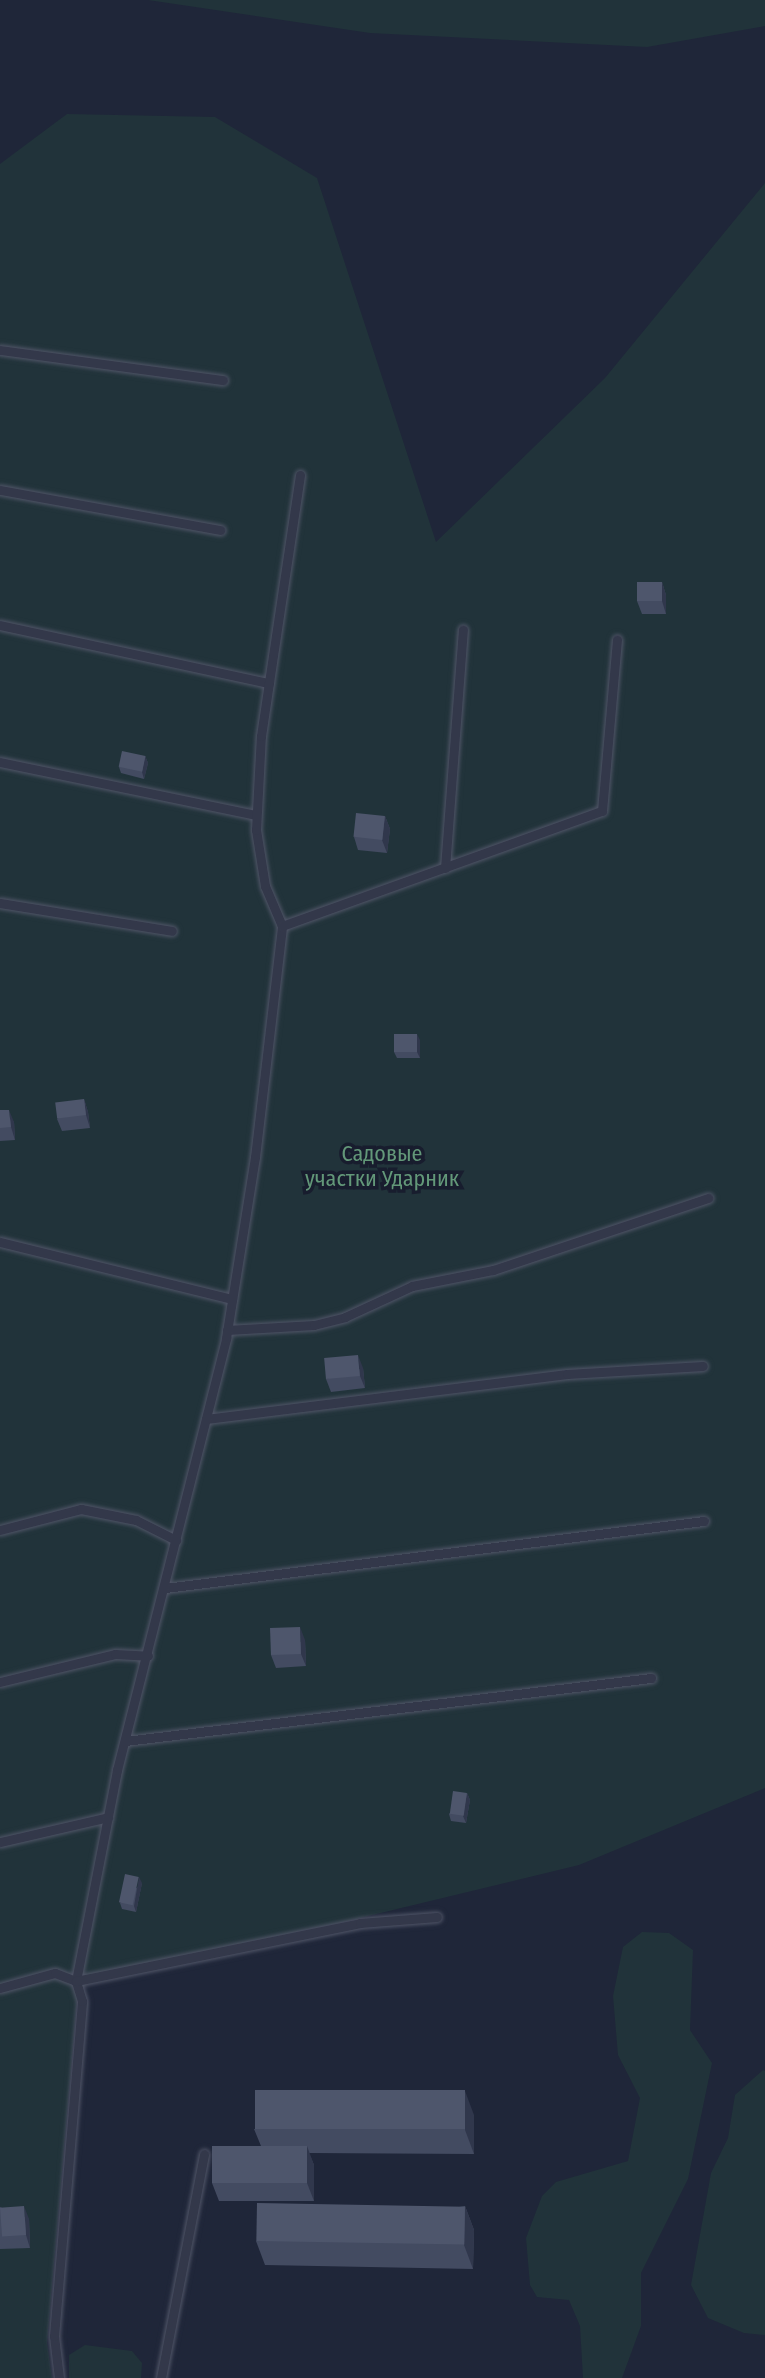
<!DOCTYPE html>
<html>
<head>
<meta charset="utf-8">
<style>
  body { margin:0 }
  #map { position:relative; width:765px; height:2378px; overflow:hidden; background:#1f2639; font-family:"Fira Sans Condensed",sans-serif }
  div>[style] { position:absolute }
  .green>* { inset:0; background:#21333a }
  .roads { filter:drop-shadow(0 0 2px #505567) drop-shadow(0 0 2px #505567) }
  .service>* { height:9px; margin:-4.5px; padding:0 4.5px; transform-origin:4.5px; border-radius:4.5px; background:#33384a }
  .wall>* { inset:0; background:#434b61 }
  .shaded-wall>* { inset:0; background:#30374c }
  .building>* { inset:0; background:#4e566c; transform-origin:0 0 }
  span { translate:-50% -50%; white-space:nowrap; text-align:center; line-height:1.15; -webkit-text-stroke:7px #181d2e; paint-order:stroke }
  .park-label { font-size:22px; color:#639879 }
</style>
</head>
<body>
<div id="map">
  <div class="green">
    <i style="clip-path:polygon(148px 0,765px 0,765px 26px,647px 47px,370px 33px)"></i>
    <i style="clip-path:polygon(67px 114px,215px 117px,317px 178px,436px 542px,605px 378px,765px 183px,765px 1788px,579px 1865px,339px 1923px,79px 1977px,47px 2343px,52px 2378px,0 2378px,0 164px)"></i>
    <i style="clip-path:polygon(642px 1932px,669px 1933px,693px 1950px,690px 2030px,712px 2063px,688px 2179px,641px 2273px,641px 2326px,622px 2378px,583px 2378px,580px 2326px,569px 2300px,537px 2297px,530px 2285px,526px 2238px,542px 2196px,556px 2182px,628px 2161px,640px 2098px,618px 2055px,613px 1996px,623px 1947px)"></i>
    <i style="clip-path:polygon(763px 2070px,765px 2071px,765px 2335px,744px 2333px,708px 2318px,691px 2285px,711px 2173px,728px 2138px,735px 2095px)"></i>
    <i style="clip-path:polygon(85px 2345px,132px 2351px,142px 2363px,141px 2378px,69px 2378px,69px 2355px)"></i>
  </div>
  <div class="roads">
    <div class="service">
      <i style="left:0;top:350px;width:225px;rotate:7.7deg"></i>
      <i style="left:0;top:490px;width:224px;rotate:10.3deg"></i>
      <i style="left:0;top:625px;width:275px;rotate:12.2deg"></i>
      <i style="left:0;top:762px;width:261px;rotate:11.7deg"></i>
      <i style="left:445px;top:868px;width:239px;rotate:-85.7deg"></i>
      <i style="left:0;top:903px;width:174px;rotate:9.2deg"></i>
      <i style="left:282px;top:926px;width:43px;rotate:-113deg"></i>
      <i style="left:265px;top:886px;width:57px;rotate:-99.1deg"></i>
      <i style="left:256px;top:830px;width:94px;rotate:-87deg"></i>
      <i style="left:261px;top:736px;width:264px;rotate:-81.5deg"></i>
      <i style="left:0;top:1242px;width:239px;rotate:13.8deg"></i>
      <i style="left:227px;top:1330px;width:87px;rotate:-3.3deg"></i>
      <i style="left:314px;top:1325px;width:32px;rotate:-14deg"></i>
      <i style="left:345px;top:1317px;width:74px;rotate:-24.8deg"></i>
      <i style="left:412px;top:1286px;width:83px;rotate:-11.2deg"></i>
      <i style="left:493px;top:1270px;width:227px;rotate:-18.5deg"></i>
      <i style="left:206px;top:1419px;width:364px;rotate:-7.1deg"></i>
      <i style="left:567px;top:1374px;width:136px;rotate:-3.4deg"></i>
      <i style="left:0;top:1530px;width:84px;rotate:-14.5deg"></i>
      <i style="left:81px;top:1509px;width:56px;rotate:11.3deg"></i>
      <i style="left:136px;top:1520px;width:45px;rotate:26.6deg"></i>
      <i style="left:165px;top:1588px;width:543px;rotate:-7.09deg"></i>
      <i style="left:0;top:1682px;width:118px;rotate:-13.7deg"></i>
      <i style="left:115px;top:1654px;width:33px;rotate:3deg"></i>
      <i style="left:125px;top:1741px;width:530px;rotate:-6.83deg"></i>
      <i style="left:0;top:1842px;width:111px;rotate:-13deg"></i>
      <i style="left:0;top:1988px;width:57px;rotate:-15.3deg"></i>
      <i style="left:55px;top:1973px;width:22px;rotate:21deg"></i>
      <i style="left:76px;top:1981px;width:215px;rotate:-79deg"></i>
      <i style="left:117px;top:1770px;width:446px;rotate:-75.8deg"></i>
      <i style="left:226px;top:1338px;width:183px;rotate:-80.9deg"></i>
      <i style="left:255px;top:1157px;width:233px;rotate:-83.3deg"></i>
      <i style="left:282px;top:926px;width:340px;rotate:-19.8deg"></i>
      <i style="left:602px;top:811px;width:172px;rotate:-85deg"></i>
      <i style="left:59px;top:2378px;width:42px;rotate:-96.8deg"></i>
      <i style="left:54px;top:2336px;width:336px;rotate:-85.2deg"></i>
      <i style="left:82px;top:2001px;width:21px;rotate:-107deg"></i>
      <i style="left:76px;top:1981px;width:290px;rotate:-11.5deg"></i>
      <i style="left:360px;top:1923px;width:77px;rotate:-4.5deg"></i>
      <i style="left:161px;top:2378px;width:228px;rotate:-79.1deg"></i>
    </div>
  </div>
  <div class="wall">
    <i style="clip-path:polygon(662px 582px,666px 595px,666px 614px,642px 614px,637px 601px)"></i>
    <i style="clip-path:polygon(145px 756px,148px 763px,144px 779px,121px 773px,119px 767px)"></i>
    <i style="clip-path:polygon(385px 816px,390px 829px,387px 853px,358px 850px,354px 837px)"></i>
    <i style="clip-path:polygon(420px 1040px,420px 1058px,397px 1058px,394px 1052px)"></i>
    <i style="clip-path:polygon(84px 1099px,88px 1112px,90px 1128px,62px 1131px,57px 1119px)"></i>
    <i style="clip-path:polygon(0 1110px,14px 1122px,15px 1140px,0 1141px)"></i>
    <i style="clip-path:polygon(363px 1368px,365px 1388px,331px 1392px,326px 1379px)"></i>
    <i style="clip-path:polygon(305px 1640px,306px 1666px,276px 1668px,271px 1655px)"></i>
    <i style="clip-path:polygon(467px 1793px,470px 1800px,466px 1823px,451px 1821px,449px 1814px)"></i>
    <i style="clip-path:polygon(142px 1883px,136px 1912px,122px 1909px,120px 1903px)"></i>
    <i style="clip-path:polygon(474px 2115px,474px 2154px,309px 2153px,314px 2165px,314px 2201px,219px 2201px,212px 2183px,261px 2146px,254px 2129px)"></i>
    <i style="clip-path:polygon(465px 2206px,474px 2230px,473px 2269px,265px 2265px,256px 2241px)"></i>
    <i style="clip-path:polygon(0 2207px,29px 2219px,30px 2248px,0 2249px)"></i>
  </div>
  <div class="shaded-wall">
    <i style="clip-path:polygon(662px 582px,666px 595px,666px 614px,662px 601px)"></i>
    <i style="clip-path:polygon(145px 756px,148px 763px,144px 779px,142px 772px)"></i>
    <i style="clip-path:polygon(385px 816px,390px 829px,387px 853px,382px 840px)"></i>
    <i style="clip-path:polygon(417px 1034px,420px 1040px,420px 1058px,417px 1052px)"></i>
    <i style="clip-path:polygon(84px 1099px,88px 1112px,90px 1128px,86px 1115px)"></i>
    <i style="clip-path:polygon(9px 1110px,14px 1122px,15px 1140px,11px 1127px)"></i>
    <i style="clip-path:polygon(358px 1355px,363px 1368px,365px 1388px,360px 1376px)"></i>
    <i style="clip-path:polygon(300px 1627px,305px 1640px,306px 1666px,301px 1654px)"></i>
    <i style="clip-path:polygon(467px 1793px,470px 1800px,466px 1823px,463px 1816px)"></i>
    <i style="clip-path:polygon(139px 1877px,142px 1883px,136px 1912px,134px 1906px)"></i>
    <i style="clip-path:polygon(465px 2091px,474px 2115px,474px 2154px,465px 2130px)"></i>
    <i style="clip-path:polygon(307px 2146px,314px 2165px,314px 2201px,307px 2183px)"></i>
    <i style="clip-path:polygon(24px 2206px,29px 2219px,30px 2248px,26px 2235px)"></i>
    <i style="clip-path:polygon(465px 2206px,474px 2230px,473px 2269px,464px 2245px)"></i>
  </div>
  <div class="building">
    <i style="left:637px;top:582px;width:25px;height:19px"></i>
    <i style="left:122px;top:751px;width:24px;height:16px;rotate:12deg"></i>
    <i style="left:356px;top:813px;width:29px;height:24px;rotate:6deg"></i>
    <i style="left:394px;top:1034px;width:23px;height:18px"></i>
    <i style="left:84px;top:1099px;width:16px;height:29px;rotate:83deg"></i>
    <i style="clip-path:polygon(0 1110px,9px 1110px,11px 1127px,0 1128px)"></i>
    <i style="left:358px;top:1355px;width:21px;height:34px;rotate:85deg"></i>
    <i style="left:300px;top:1627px;width:27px;height:30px;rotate:88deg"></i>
    <i style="left:453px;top:1791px;width:14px;height:23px;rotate:8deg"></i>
    <i style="left:125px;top:1874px;width:14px;height:29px;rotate:12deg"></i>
    <i style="left:255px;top:2090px;width:210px;height:39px"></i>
    <i style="left:212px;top:2146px;width:95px;height:37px"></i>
    <i style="left:257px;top:2203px;width:208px;height:38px;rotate:1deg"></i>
    <i style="left:24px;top:2206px;width:29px;height:24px;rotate:86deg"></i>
  </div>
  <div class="park-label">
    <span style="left:382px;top:1166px">Садовые<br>участки Ударник</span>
  </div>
</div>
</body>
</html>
